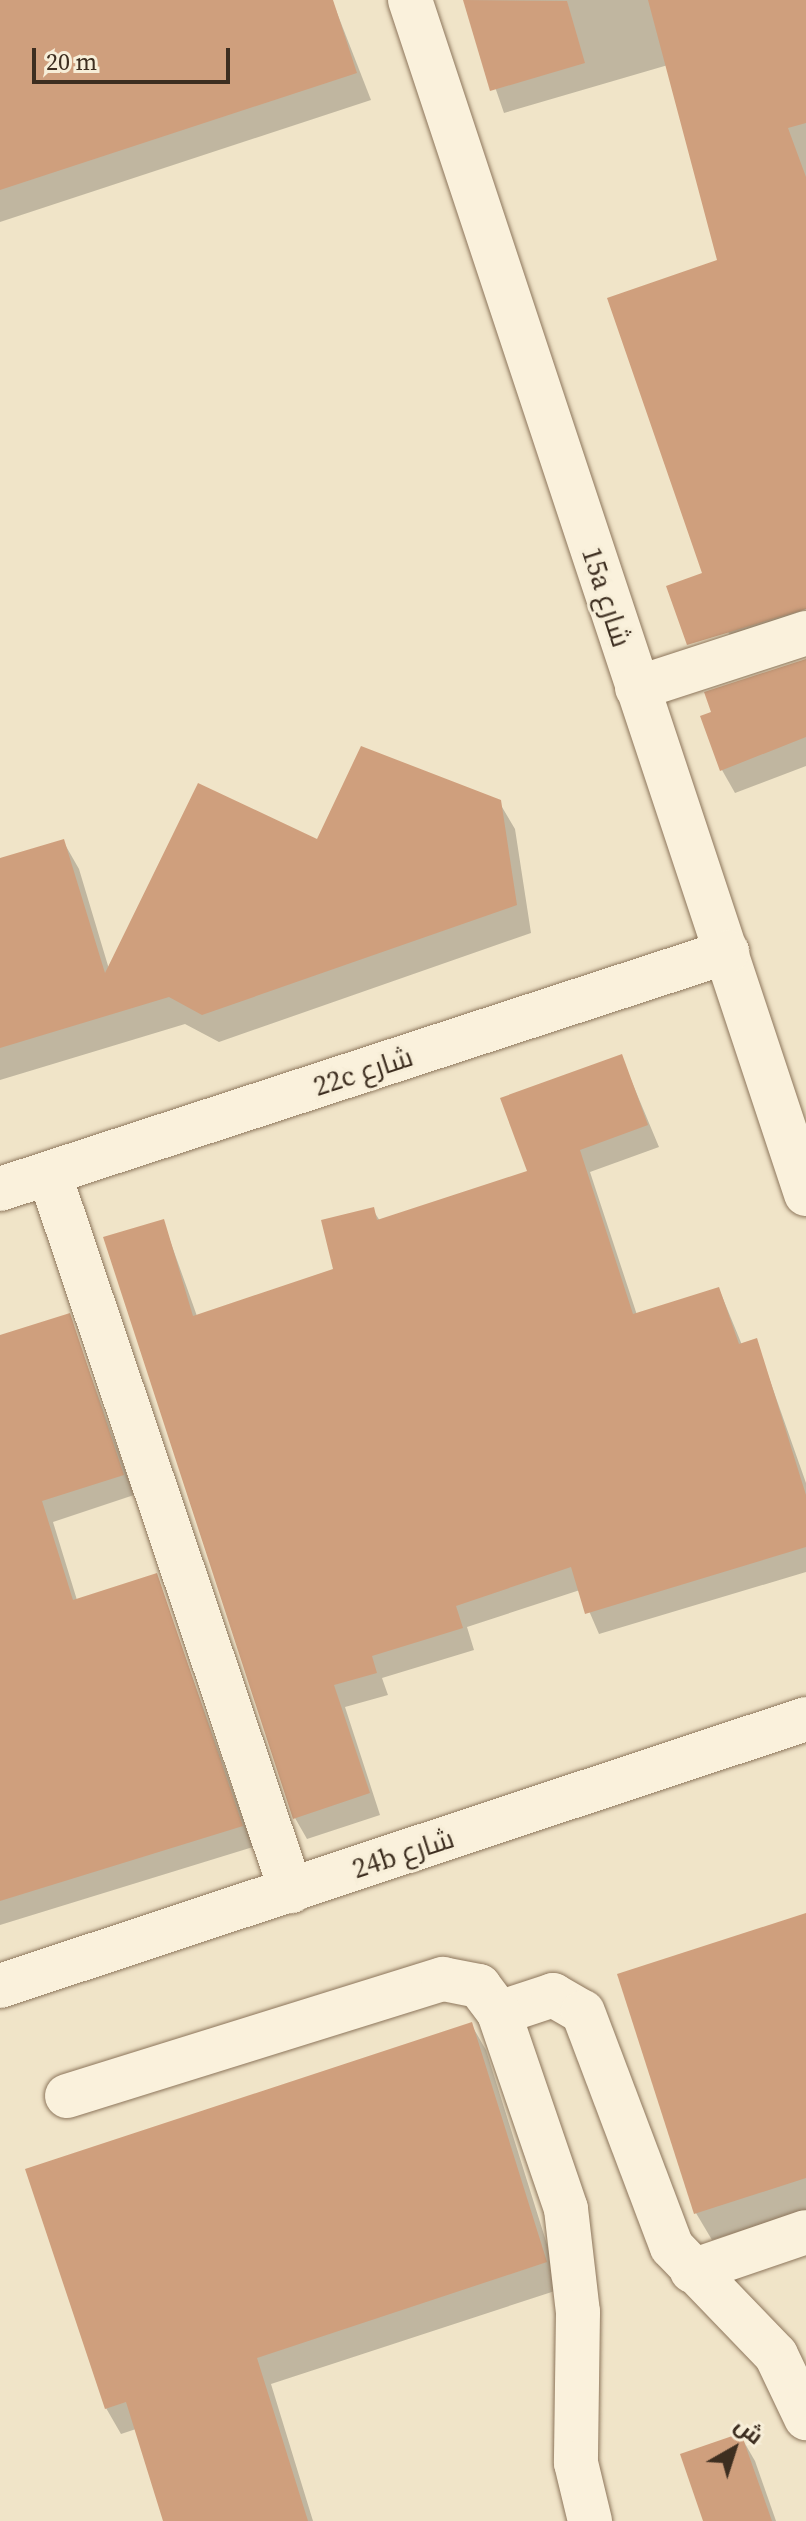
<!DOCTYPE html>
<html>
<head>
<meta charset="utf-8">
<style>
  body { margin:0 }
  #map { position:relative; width:806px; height:2521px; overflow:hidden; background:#f0e4c8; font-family:"Source Serif 4",Cairo,serif }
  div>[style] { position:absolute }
  .shadow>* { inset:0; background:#0003 }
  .building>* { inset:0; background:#cf9f7d }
  .roads { filter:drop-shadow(0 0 2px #8d765c) drop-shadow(0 0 2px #8d765c) }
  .minor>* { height:44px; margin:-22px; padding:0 22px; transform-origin:22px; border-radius:22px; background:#faf1dc }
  span { translate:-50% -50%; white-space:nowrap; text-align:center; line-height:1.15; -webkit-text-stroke:6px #f7eed8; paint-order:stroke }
  .street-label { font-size:28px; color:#3d2e20 }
  .north { position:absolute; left:694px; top:2409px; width:80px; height:80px; -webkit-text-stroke:6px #f7eed8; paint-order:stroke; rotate:39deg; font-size:22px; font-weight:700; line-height:32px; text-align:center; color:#3d2e20 }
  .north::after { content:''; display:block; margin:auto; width:28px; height:36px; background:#3d2e20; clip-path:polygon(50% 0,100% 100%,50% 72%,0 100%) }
  .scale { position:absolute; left:32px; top:48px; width:198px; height:36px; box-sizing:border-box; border:4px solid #3d2e20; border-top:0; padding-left:10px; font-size:24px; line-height:28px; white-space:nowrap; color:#3d2e20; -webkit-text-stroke:6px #f7eed8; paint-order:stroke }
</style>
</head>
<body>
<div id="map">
  <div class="shadow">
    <i style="clip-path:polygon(0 0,332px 0,371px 100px,0 222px)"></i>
    <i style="clip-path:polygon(465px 0,806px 0,806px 609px,731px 637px,718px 614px,719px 261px,668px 65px,504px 113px)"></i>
    <i style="clip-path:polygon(806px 676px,806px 766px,735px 793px,722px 770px)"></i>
    <i style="clip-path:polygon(499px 802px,515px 829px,531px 933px,219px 1042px,185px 1024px,0 1080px,0 860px,63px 841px,79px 869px,109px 969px,318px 842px)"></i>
    <i style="clip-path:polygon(621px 1056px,659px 1147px,590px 1172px,637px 1315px,719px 1289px,742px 1345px,756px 1341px,806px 1483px,806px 1572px,599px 1634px,580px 1590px,467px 1627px,474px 1650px,382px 1678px,388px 1695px,345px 1707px,380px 1815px,307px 1839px,295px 1818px,163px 1221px,197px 1316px,335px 1270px,373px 1210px,380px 1221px,530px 1173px)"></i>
    <i style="clip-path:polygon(69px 1315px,134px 1495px,53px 1522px,77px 1600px,156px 1575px,253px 1847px,0 1925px,0 1337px)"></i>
    <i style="clip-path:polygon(806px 1915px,806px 2210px,712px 2240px,696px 2213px)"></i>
    <i style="clip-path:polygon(471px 2024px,486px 2050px,561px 2289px,271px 2384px,313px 2521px,165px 2521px,136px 2429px,121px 2434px,106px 2408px)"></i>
    <i style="clip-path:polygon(740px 2435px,755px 2461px,776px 2521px,705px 2521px)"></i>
  </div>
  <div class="building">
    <i style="clip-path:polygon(0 0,333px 0,357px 73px,0 190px)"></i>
    <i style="clip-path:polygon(463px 0,567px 1px,585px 63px,490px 91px)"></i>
    <i style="clip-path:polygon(648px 0,806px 0,806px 123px,788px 128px,806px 177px,806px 609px,687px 645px,666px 586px,702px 573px,607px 298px,717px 260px)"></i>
    <i style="clip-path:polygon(806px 659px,806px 737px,720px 771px,700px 716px,711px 712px,704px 692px)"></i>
    <i style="clip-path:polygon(361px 746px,501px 800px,517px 905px,202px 1015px,169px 997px,0 1048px,0 858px,64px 839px,105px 973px,198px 783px,317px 839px)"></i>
    <i style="clip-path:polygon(622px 1054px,648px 1125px,580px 1150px,633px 1314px,719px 1287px,739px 1344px,757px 1338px,806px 1495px,806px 1547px,585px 1614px,571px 1567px,456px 1606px,463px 1628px,372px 1656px,377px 1673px,334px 1685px,370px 1793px,293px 1819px,103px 1237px,164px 1219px,193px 1316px,333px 1269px,321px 1220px,374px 1207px,377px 1220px,527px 1171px,500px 1098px)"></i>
    <i style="clip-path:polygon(70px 1313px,124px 1475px,42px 1501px,73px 1600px,157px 1573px,243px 1826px,0 1901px,0 1335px)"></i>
    <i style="clip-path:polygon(806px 1913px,806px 2178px,694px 2214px,617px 1974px)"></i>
    <i style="clip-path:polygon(472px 2022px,547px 2262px,257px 2358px,308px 2521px,163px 2521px,126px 2402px,105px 2409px,25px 2169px)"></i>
    <i style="clip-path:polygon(741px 2433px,772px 2521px,703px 2521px,680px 2454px)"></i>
  </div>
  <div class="roads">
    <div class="minor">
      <i style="left:410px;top:0;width:1258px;rotate:71.65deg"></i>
      <i style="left:637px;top:688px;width:178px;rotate:-18deg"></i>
      <i style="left:49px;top:1173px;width:758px;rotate:71.37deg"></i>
      <i style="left:0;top:1189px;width:765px;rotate:-18.06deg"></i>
      <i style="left:0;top:1986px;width:849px;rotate:-18.33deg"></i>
      <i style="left:499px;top:2013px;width:57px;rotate:-18.4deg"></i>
      <i style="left:553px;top:1995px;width:34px;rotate:30deg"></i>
      <i style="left:583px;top:2012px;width:251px;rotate:69.3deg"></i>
      <i style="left:672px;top:2247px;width:150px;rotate:46.1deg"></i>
      <i style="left:776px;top:2355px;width:70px;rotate:64.5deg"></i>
      <i style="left:67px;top:2096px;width:394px;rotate:-17.3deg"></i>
      <i style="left:443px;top:1979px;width:37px;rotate:11deg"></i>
      <i style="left:479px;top:1986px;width:34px;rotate:53deg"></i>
      <i style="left:499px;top:2013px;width:207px;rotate:71.1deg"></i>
      <i style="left:566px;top:2209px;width:104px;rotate:83.4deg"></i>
      <i style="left:578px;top:2312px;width:151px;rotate:90.8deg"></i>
      <i style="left:576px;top:2463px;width:60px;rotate:76.4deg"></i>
      <i style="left:692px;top:2271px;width:120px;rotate:-18.9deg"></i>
    </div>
  </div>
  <div class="street-label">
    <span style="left:607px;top:597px;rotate:72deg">15a شارع</span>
    <span style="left:363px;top:1071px;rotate:-18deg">22c شارع</span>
    <span style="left:403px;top:1853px;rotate:-18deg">24b شارع</span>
  </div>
  <div class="north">ش</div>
  <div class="scale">20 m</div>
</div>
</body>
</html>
